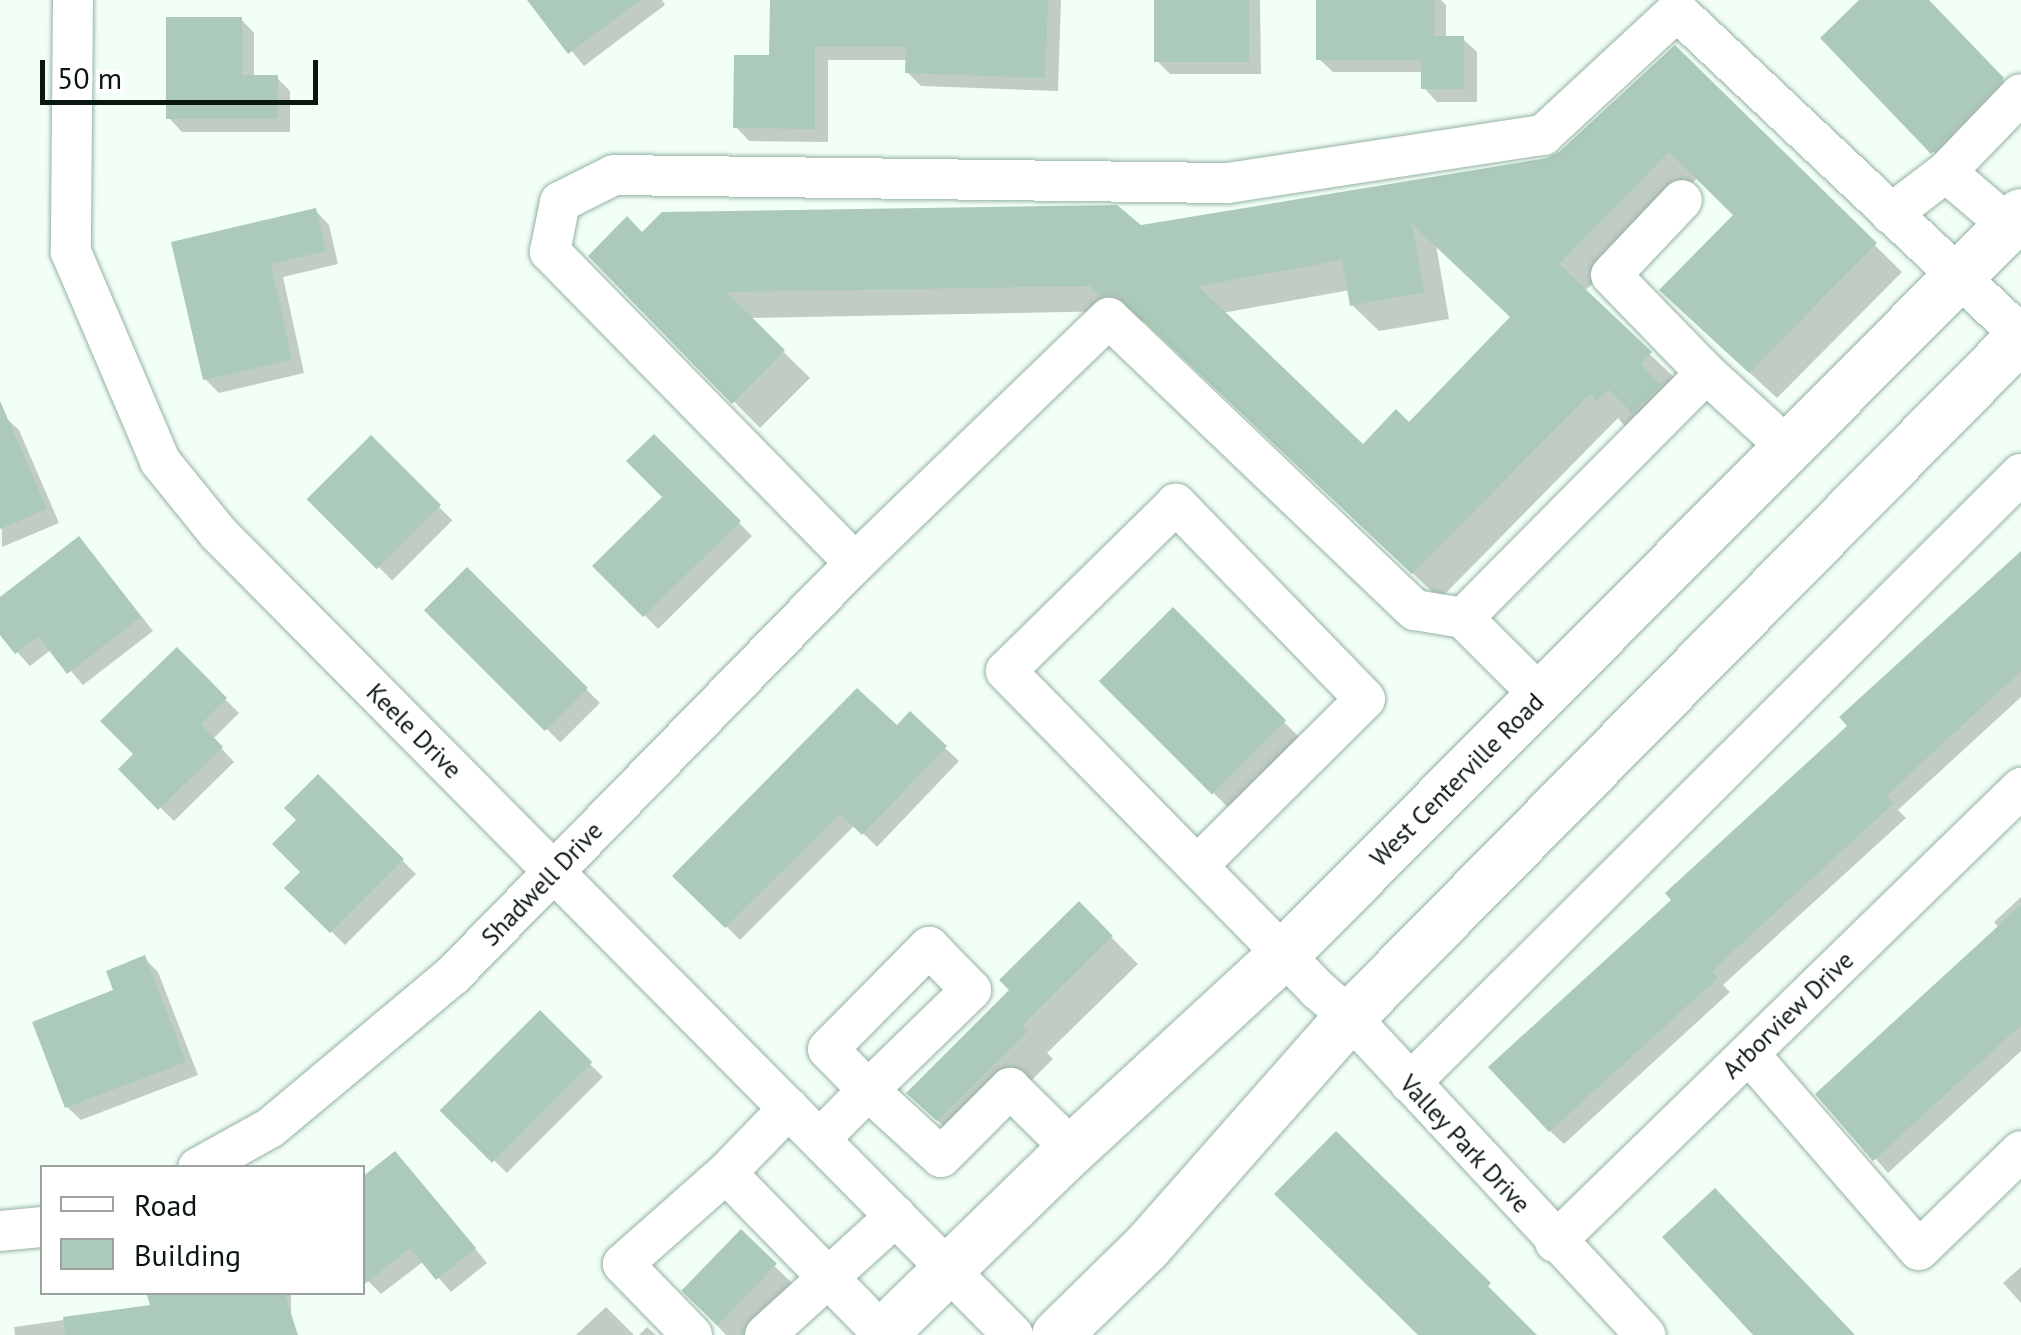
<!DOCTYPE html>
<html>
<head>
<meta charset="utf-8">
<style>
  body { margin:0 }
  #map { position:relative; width:2021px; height:1335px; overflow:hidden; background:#f2fff7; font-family:"PT Sans",sans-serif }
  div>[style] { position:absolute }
  .shadow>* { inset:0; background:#0003; transform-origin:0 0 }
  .building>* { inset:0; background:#abcab9; transform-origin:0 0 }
  .roads { filter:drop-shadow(0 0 2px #94b2a1) drop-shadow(0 0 2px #94b2a1) }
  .minor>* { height:40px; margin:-20px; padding:0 20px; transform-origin:20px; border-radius:20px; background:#fff }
  .major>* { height:50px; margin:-25px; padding:0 25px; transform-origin:25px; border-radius:25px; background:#fff }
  span { translate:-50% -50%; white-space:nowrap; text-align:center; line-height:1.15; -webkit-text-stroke:9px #fff; paint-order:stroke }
  .street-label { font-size:25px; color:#0a1610 }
  .legend { position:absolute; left:40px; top:1165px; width:325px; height:130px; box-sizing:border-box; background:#fff; border:2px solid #9da29f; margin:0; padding:12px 18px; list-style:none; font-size:30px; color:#0a1610 }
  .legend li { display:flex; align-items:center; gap:20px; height:50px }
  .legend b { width:50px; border:2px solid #9da29f }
  .scale { position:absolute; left:40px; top:60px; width:278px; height:45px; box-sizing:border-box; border:5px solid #0a1610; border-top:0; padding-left:12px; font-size:30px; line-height:35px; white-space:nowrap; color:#0a1610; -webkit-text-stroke:8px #fff; paint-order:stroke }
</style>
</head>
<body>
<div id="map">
  <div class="shadow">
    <i style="clip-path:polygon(530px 0,662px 0,665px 5px,584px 66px)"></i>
    <i style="clip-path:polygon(772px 0,1061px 0,1058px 91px,921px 86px,907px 72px,908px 60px,828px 60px,828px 142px,749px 141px,736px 127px,772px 58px)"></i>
    <i style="clip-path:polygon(1157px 0,1260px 0,1261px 74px,1170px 74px,1157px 61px)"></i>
    <i style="clip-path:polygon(1319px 0,1441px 0,1446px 5px,1446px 39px,1463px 39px,1477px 52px,1477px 102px,1437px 102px,1424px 88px,1424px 72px,1333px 72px,1319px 59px)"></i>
    <i style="clip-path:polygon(1863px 0,1926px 0,2021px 99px,1953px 172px,1823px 38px)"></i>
    <i style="clip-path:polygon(241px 19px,254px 33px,254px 78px,277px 78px,290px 91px,290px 132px,182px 132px,169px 118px)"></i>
    <i style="clip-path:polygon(evenodd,1675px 49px,1902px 272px,1777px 398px,1689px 317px,1737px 215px,1698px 177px,1584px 292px,1677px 380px,1661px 438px,1636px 414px,1625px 426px,1618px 418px,1440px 599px,1145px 321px,1130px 322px,1119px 311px,749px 318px,810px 378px,760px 428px,591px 256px,642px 235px,1140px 228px,1547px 161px,1561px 155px,1675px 49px,1436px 245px,1513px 318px,1409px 426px,1363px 448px,1222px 313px,1350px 290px,1352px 305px,1379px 331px,1449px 319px,1436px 245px)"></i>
    <i style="clip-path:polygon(316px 211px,329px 225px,338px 264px,283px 277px,304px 373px,219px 393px,205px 379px,174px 244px)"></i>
    <i style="clip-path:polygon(5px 417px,19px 430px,59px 523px,2px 547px,0 419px)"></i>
    <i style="clip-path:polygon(654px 437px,752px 536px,658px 629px,596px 566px,666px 497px)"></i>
    <i style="left:371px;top:439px;width:115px;height:85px;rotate:45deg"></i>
    <i style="clip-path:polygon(92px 553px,153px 631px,83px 685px,52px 649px,30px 666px,17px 652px,0 631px,0 600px)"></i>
    <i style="clip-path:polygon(2021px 555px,2021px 697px,1898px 810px,1906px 818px,1723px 985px,1730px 992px,1564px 1144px,1550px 1131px,1675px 901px)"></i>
    <i style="left:467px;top:570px;width:188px;height:56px;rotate:45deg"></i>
    <i style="left:1173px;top:611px;width:185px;height:100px;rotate:45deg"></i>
    <i style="clip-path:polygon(181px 655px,239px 713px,213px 739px,234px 762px,174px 821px,122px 769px,137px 754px)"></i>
    <i style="clip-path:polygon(910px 715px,959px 761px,877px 847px,855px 825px,740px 940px,675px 876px,897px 729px)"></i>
    <i style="clip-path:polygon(318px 777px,416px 874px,345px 945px,287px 888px,303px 872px,300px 820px)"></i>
    <i style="clip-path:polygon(2021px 897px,2021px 1051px,1888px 1173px,1819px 1094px,1999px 928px,1994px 922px)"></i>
    <i style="clip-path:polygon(1079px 905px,1138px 964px,1047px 1053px,1053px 1059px,965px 1146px,936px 1119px,1013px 990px)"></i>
    <i style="clip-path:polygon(144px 958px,158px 972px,198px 1075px,81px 1120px,67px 1107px,117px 992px)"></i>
    <i style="left:540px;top:1014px;width:89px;height:136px;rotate:45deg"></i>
    <i style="clip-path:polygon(408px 1167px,487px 1263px,451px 1292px,424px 1261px,381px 1294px,368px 1281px)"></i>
    <i style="clip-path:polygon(741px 1233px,801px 1292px,758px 1335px,726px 1335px,684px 1290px)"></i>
    <i style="clip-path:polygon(2021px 1267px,2021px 1303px,2003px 1283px)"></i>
    <i style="left:158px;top:1292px;width:133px;height:43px"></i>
    <i style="clip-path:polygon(606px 1307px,634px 1335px,576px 1335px)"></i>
    <i style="clip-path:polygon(106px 1314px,121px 1335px,15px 1335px,14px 1327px)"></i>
    <i style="clip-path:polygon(647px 1327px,656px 1335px,639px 1335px)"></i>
  </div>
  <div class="building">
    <i style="clip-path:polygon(527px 0,641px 0,568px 54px)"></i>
    <i style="clip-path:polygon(770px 0,1048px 0,1045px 78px,905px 73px,906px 47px,815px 47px,815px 129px,733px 128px,734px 55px,769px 55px)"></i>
    <i style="left:1154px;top:0;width:95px;height:62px"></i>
    <i style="clip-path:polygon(1316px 0,1434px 0,1434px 36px,1464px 36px,1464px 89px,1421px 89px,1421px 60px,1316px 60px)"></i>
    <i style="clip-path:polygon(1859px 0,1929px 0,2004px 78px,1931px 154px,1820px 38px)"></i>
    <i style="clip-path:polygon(166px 17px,242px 17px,242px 75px,278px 75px,278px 119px,166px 119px)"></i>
    <i style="clip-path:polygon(evenodd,1675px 45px,1877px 243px,1749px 373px,1659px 290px,1733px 215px,1669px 152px,1559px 264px,1652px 352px,1641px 364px,1661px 385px,1632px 413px,1608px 389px,1597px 401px,1590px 394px,1412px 574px,1116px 295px,1101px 296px,1090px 286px,726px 292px,785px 350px,732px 404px,588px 256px,627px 216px,642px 232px,662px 212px,1117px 205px,1141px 225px,1547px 158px,1559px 152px,1675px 45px,1412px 224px,1510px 317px,1409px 422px,1396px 409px,1363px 444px,1198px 286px,1342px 260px,1350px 306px,1424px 292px,1412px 224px)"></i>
    <i style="clip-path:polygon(316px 208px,326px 251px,271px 264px,292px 360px,203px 380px,171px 242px)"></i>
    <i style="clip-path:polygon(0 401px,47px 509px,0 529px)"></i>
    <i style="clip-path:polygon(654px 434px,741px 521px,643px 617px,592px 566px,662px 497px,626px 461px)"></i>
    <i style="left:371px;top:435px;width:99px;height:91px;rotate:45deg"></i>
    <i style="clip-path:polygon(79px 536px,141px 617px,67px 674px,38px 636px,15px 654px,0 635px,0 597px)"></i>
    <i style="clip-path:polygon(2021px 551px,2021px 671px,1887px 795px,1894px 803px,1712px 971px,1718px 978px,1549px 1132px,1488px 1067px,1671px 900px,1665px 893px,1847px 726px,1839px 717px)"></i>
    <i style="left:467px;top:567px;width:171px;height:61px;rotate:45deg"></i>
    <i style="left:1173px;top:607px;width:160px;height:105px;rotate:45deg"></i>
    <i style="clip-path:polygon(177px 647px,227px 698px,201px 724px,223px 747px,158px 810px,118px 769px,133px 754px,100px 721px)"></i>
    <i style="clip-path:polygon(857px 688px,897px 725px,910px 711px,947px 746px,862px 835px,840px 814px,725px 928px,672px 876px)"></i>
    <i style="clip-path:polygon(318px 774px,404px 859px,330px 933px,284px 888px,300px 872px,272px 844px,296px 820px,284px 808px)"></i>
    <i style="clip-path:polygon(1079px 901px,1113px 936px,1022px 1025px,1028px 1031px,937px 1121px,906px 1093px,1009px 990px,999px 980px)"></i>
    <i style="clip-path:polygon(2021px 905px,2021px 1025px,1873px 1161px,1815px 1094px)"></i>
    <i style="clip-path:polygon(145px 955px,186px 1062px,65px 1108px,32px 1022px,113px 990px,106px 971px)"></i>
    <i style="left:540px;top:1010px;width:74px;height:142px;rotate:45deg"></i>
    <i style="clip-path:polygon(1336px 1131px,1491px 1283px,1488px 1286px,1537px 1335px,1418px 1335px,1274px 1194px)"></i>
    <i style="clip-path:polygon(395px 1151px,476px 1248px,436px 1280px,410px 1248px,362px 1286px,362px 1177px)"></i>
    <i style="clip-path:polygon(1715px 1188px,1819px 1297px,1855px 1335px,1753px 1335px,1662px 1237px)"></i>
    <i style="left:741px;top:1229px;width:50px;height:86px;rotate:44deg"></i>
    <i style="clip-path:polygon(146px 1292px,284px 1292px,298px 1335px,65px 1335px,63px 1317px,150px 1305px)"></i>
  </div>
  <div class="roads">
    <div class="minor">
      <i style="left:73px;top:0;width:252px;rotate:90.5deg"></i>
      <i style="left:71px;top:252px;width:227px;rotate:66.9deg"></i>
      <i style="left:160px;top:461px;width:92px;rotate:51.1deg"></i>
      <i style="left:218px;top:533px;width:1129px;rotate:45.25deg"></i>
      <i style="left:1946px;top:172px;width:108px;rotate:-46.1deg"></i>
      <i style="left:1891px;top:214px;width:69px;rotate:-37.4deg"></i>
      <i style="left:1946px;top:172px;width:83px;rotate:40.6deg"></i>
      <i style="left:1706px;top:373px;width:111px;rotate:42.4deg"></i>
      <i style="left:855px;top:563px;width:436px;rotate:-134.4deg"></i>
      <i style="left:550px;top:252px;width:51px;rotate:-78.7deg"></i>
      <i style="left:560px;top:202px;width:60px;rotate:-26.6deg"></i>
      <i style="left:614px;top:175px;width:614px;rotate:0.75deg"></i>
      <i style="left:1228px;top:183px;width:319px;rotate:-8.7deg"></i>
      <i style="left:1543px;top:135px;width:183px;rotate:-42.8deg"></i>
      <i style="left:1677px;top:11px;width:473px;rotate:43.3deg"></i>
      <i style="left:1463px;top:618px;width:110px;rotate:45deg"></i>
      <i style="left:1198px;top:865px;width:235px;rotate:-44.8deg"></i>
      <i style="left:1365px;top:699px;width:272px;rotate:-134.1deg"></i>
      <i style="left:1176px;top:504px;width:238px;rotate:135.5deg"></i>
      <i style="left:1006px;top:671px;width:446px;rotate:45.6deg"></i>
      <i style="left:1318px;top:990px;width:42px;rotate:40.2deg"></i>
      <i style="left:1350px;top:1017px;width:434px;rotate:47.1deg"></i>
      <i style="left:929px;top:947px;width:60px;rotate:45.7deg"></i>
      <i style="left:971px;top:990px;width:144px;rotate:135.8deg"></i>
      <i style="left:868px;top:1090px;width:57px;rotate:-134.3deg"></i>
      <i style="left:828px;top:1049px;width:144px;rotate:-45.3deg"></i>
      <i style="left:1749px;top:1054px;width:259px;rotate:49.1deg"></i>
      <i style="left:1919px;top:1250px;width:142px;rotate:-44.1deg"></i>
      <i style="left:1410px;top:1083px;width:863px;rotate:-44.91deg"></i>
      <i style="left:789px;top:1108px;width:91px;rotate:134.1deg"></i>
      <i style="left:726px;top:1173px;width:225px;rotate:45.7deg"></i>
      <i style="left:820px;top:1139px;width:69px;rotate:-45.6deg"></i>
      <i style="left:868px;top:1090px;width:99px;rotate:42.5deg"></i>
      <i style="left:941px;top:1157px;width:98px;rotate:-45deg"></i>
      <i style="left:1010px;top:1088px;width:87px;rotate:44.5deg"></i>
      <i style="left:198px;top:1168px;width:82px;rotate:-29.1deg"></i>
      <i style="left:270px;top:1128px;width:239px;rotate:-39.9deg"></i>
      <i style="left:453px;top:975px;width:576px;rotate:-45.7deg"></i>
      <i style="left:855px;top:563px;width:353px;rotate:-44deg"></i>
      <i style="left:1109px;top:318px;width:423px;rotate:43.7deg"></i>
      <i style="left:1415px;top:610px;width:49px;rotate:9.5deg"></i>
      <i style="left:1463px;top:618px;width:345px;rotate:-45.2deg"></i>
      <i style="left:1706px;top:373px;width:136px;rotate:-134.1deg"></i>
      <i style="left:1611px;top:275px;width:103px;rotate:-46.6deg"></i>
      <i style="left:0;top:1231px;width:42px;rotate:-5.4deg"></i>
      <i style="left:1555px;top:1242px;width:651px;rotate:-44.25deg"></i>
      <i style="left:692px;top:1335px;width:99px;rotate:-134.2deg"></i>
      <i style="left:623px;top:1264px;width:137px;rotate:-41.5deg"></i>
      <i style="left:765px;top:1335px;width:177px;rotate:-42.3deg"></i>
    </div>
    <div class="major">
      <i style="left:881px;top:1335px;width:251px;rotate:-44.2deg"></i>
      <i style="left:1061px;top:1160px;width:305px;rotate:-42.7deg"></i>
      <i style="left:1285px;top:953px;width:1043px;rotate:-45.12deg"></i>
      <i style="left:1057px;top:1335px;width:126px;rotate:-44.4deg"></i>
      <i style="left:1147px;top:1247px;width:307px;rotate:-48.6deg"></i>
      <i style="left:1350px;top:1017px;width:955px;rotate:-45.38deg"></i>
    </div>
  </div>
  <div class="street-label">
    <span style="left:414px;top:731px;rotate:45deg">Keele Drive</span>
    <span style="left:1457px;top:780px;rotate:-45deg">West Centerville Road</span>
    <span style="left:542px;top:884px;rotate:-46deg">Shadwell Drive</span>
    <span style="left:1788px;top:1015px;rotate:-44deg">Arborview Drive</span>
    <span style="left:1465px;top:1144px;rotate:47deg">Valley Park Drive</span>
  </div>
  <ul class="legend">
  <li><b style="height:12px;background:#fff"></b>Road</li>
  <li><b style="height:28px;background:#abcab9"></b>Building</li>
  </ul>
  <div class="scale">50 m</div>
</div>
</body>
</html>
